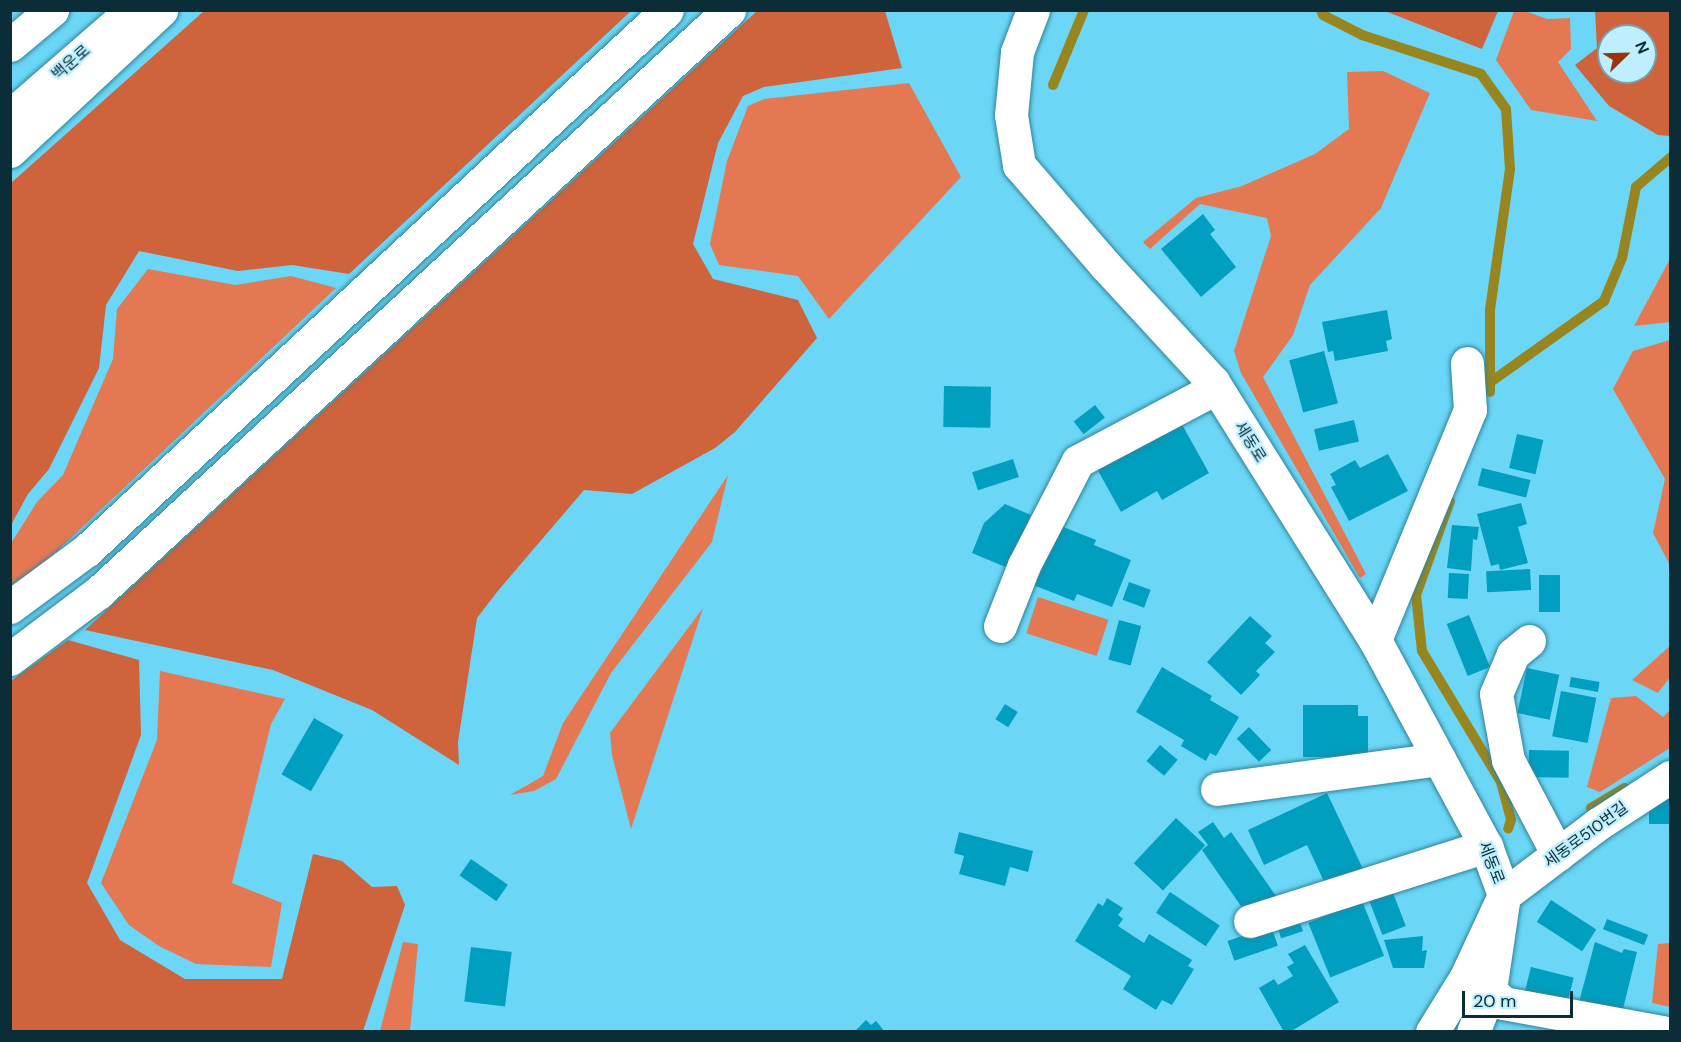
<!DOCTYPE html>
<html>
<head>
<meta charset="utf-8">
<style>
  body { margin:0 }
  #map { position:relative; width:1681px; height:1042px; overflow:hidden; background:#6bd6f5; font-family:"DM Sans","Noto Sans KR",sans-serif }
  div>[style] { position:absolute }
  .green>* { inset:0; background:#e47853; transform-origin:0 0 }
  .forest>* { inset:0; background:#cf633c }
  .stream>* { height:10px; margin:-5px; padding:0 5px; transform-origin:5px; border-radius:5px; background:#978620 }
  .building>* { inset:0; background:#009ebf; transform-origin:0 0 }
  .roads { filter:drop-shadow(0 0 2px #2f839a) drop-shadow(0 0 2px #2f839a) }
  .minor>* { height:33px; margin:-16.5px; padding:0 16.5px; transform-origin:16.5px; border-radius:16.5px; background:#fff }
  .highway>* { height:33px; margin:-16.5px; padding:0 16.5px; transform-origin:16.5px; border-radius:16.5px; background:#fff }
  span { translate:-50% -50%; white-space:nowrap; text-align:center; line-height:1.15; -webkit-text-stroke:4.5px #bfefff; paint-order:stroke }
  .street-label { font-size:16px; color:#0a2d37 }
  .frame { position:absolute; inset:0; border:12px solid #0a2d37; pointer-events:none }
  .north { position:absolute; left:1597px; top:24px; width:60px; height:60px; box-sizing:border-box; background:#bfefff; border:2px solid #77a1af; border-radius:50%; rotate:67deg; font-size:16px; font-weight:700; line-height:24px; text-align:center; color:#0a2d37 }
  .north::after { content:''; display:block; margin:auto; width:21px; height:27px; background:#9c360a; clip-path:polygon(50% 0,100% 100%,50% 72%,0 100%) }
  .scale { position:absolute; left:1462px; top:991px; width:111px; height:27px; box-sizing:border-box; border:3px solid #0a2d37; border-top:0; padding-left:8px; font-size:18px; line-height:21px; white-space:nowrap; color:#0a2d37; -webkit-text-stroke:4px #bfefff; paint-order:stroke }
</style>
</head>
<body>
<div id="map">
  <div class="green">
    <i style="clip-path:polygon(1514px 11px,1525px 11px,1547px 19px,1570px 18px,1571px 49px,1558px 62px,1597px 121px,1531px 110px,1496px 60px)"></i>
    <i style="clip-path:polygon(1383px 71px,1430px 93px,1381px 208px,1310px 285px,1293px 335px,1263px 377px,1366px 574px,1360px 578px,1241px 373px,1234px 351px,1271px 236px,1267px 218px,1200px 204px,1150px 249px,1143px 242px,1196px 198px,1242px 186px,1315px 154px,1349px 129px,1347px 72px)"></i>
    <i style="clip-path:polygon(909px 83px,961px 177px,829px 319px,798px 276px,719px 265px,710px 244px,727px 161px,748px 106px,764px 99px)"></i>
    <i style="clip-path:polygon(1670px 259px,1670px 322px,1634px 326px)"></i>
    <i style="clip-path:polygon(148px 269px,235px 285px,291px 276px,336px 288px,40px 567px,11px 585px,10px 545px,37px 502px,63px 475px,113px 359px,117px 309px)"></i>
    <i style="clip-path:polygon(1670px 340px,1670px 565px,1653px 533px,1665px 479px,1613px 389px,1633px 351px)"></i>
    <i style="clip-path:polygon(728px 475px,712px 542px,611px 673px,556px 779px,534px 791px,510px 795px,543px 776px,563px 723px)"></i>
    <i style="left:1038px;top:597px;width:74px;height:38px;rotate:18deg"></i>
    <i style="clip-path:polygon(703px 608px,631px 829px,612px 755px,610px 733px)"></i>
    <i style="clip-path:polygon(1670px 646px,1670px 677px,1658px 693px,1632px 680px)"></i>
    <i style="clip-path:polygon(160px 671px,285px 699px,271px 724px,232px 883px,282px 903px,271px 967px,196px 964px,159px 946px,129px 925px,101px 883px,157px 740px)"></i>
    <i style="clip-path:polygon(1636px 696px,1663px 717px,1670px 710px,1670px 748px,1600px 792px,1587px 787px,1611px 698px)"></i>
    <i style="clip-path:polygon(403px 942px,418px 944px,410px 1031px,380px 1031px)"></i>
    <i style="clip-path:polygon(1670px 943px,1670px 1007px,1652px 1003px,1658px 944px)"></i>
  </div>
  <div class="forest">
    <i style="clip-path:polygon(758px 10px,885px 11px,902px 68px,764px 87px,743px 96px,718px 143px,693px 244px,713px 279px,798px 300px,817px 338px,735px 432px,715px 448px,632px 494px,584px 490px,497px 592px,477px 618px,458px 742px,459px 765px,372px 710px,273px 670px,85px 630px)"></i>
    <i style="clip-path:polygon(204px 11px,631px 11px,349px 274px,292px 265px,238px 271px,139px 251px,106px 305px,99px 368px,49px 469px,28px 494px,11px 525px,11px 183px)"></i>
    <i style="clip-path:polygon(1385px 11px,1498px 11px,1482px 49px)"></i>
    <i style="clip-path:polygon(evenodd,1595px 11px,1670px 11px,1670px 136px,1658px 135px,1609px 106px,1575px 65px,1597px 48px,1595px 11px,1609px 36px,1645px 36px,1645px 72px,1609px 72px,1609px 36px)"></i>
    <i style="clip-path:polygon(68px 640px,139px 660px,141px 735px,87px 883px,120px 940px,185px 979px,282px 979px,313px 854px,342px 861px,372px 887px,397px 886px,405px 905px,363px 1031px,11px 1031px,11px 681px)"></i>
  </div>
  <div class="stream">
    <i style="left:1321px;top:10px;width:5px;rotate:68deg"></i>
    <i style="left:1323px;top:15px;width:44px;rotate:27.1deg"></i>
    <i style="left:1362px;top:35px;width:125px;rotate:18.1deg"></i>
    <i style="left:1481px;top:74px;width:43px;rotate:54.5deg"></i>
    <i style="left:1506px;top:109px;width:60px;rotate:86.2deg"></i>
    <i style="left:1510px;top:169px;width:142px;rotate:98.1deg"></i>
    <i style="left:1490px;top:310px;width:82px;rotate:90deg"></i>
    <i style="left:1053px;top:85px;width:81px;rotate:-67.5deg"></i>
    <i style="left:1492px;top:381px;width:138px;rotate:-35.5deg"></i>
    <i style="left:1604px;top:301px;width:47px;rotate:-67.3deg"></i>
    <i style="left:1622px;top:258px;width:72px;rotate:-78.8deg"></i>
    <i style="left:1636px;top:187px;width:45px;rotate:-40.5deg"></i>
    <i style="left:1450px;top:501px;width:100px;rotate:109.9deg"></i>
    <i style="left:1416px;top:595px;width:56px;rotate:83.9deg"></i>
    <i style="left:1422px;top:651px;width:153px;rotate:58.9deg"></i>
    <i style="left:1501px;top:782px;width:39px;rotate:75deg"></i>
    <i style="left:1511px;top:820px;width:9px;rotate:108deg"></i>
    <i style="left:1591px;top:808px;width:39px;rotate:-31deg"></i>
  </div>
  <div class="building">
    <i style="clip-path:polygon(1203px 214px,1215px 230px,1210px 234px,1236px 267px,1201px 297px,1161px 249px)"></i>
    <i style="clip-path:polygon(1387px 310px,1392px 339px,1386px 341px,1388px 351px,1335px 361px,1333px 351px,1328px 352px,1322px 322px)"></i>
    <i style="left:1324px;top:351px;width:54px;height:36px;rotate:75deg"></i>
    <i style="left:944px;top:386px;width:47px;height:41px;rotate:1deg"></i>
    <i style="left:1095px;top:405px;width:16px;height:27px;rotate:52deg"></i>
    <i style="clip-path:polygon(1179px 419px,1209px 473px,1162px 500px,1157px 491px,1121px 512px,1096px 467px)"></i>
    <i style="left:1354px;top:420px;width:22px;height:41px;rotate:77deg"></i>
    <i style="left:1517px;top:434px;width:27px;height:35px;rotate:13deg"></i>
    <i style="clip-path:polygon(1388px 454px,1408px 491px,1349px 521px,1331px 487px,1336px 485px,1330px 474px,1355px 460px,1360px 468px)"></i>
    <i style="left:1013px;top:459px;width:19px;height:43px;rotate:72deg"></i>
    <i style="left:1482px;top:468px;width:50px;height:18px;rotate:14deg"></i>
    <i style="clip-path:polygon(1521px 503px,1527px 524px,1518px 527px,1528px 563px,1500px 570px,1499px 564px,1491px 566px,1477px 514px)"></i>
    <i style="clip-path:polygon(1005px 504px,1031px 515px,1008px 568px,972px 553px,984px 523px)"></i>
    <i style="clip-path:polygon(1056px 524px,1096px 540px,1094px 545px,1131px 560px,1112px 607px,1077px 594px,1074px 601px,1033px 585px)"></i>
    <i style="clip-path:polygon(1452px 525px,1479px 527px,1477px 540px,1473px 539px,1471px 571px,1447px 568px)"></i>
    <i style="left:1530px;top:569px;width:21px;height:44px;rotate:87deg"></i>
    <i style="left:1449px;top:573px;width:20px;height:25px;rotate:3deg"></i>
    <i style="left:1560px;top:575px;width:37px;height:21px;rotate:90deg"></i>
    <i style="left:1129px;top:582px;width:23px;height:19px;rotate:20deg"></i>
    <i style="left:1469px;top:615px;width:56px;height:24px;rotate:68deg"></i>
    <i style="clip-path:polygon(1250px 616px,1272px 636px,1265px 643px,1275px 652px,1256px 671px,1260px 675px,1241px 695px,1207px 662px)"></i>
    <i style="left:1119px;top:620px;width:23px;height:41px;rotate:15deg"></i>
    <i style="clip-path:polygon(1162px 667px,1212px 696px,1210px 700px,1239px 717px,1216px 756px,1210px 753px,1206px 761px,1181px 746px,1184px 740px,1136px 712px)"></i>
    <i style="left:1527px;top:668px;width:33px;height:46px;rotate:12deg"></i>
    <i style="left:1571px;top:677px;width:29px;height:10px;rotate:10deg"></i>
    <i style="left:1561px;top:691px;width:36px;height:46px;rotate:11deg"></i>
    <i style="left:1005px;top:704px;width:15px;height:18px;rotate:32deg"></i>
    <i style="clip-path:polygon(1303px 705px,1358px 705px,1358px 716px,1368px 716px,1368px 757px,1303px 757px)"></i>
    <i style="left:314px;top:718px;width:34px;height:65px;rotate:30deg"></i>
    <i style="left:1249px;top:727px;width:32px;height:17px;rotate:46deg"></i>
    <i style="left:1160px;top:745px;width:23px;height:21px;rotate:40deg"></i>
    <i style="left:1529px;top:750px;width:40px;height:27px;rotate:1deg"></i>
    <i style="clip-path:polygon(1327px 793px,1364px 871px,1327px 888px,1307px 845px,1264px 865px,1248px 830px)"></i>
    <i style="left:1649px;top:798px;width:21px;height:26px"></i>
    <i style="left:1176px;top:818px;width:40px;height:62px;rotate:43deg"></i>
    <i style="clip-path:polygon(1213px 822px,1224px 838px,1231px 832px,1276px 896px,1243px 909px,1202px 850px,1208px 845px,1198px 832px)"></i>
    <i style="clip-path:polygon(959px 832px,1033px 851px,1028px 872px,1010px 867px,1005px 886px,959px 874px,964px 856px,954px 853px)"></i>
    <i style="left:471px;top:859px;width:45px;height:20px;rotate:35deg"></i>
    <i style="left:1390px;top:885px;width:44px;height:25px;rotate:69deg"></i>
    <i style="left:1170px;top:892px;width:60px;height:25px;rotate:34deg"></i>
    <i style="clip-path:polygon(1107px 898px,1123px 908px,1118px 915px,1123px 919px,1118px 926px,1144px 943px,1149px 934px,1192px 960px,1188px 966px,1194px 969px,1172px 1005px,1162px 1000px,1156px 1010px,1123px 989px,1131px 976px,1075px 941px,1098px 903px,1103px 906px)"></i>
    <i style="left:1551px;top:900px;width:54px;height:26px;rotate:33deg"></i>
    <i style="left:1362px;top:901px;width:59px;height:58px;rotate:68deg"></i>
    <i style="left:1298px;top:916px;width:16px;height:23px;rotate:72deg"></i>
    <i style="left:1607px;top:919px;width:44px;height:11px;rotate:21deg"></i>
    <i style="left:1271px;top:926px;width:21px;height:46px;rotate:71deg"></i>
    <i style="clip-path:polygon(1423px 936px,1422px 951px,1427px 950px,1424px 968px,1393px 968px,1384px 940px)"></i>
    <i style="clip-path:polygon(1595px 942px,1622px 953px,1624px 949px,1637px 952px,1622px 1013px,1579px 1002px)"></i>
    <i style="clip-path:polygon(1305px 945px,1339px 1002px,1290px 1032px,1284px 1032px,1259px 988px,1274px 979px,1278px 985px,1293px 976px,1287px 967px,1294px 963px,1288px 954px)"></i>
    <i style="left:471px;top:947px;width:41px;height:55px;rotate:7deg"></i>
    <i style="left:1531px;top:967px;width:44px;height:28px;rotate:14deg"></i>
    <i style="clip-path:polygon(866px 1020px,871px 1025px,876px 1021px,885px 1032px,854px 1032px)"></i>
  </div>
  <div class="roads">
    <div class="minor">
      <i style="left:1033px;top:10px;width:45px;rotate:110.9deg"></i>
      <i style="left:1017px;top:52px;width:63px;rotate:95.4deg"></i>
      <i style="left:1011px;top:115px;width:51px;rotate:80.9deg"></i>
      <i style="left:1019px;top:165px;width:133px;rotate:49.3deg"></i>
      <i style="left:1106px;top:266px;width:158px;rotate:47.3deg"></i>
      <i style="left:1213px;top:382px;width:305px;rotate:57.9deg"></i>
      <i style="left:1375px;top:640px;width:234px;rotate:61.7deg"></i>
      <i style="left:1486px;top:846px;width:52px;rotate:69.8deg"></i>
      <i style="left:1504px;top:895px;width:96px;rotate:98.4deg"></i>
      <i style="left:1490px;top:990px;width:45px;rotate:112deg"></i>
      <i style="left:1000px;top:626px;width:66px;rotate:-68.5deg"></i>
      <i style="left:1024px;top:565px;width:117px;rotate:-62.6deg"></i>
      <i style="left:1078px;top:461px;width:156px;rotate:-27.9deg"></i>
      <i style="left:1375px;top:640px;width:249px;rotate:-67.6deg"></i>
      <i style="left:1470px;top:410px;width:47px;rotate:-93.7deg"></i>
      <i style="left:1529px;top:641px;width:21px;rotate:141deg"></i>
      <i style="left:1513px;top:654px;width:43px;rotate:113deg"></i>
      <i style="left:1496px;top:694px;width:67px;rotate:79.7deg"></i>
      <i style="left:1508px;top:760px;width:107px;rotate:62.2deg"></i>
      <i style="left:1217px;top:789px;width:224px;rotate:-7.7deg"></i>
      <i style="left:1250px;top:921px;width:248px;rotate:-17.6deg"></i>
      <i style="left:1490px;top:990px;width:18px;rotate:45deg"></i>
      <i style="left:1503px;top:1003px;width:163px;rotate:10.3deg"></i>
      <i style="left:1432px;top:1032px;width:65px;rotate:-58.3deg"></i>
      <i style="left:1466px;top:977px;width:90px;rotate:-65.1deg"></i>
      <i style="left:1504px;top:895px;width:118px;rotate:-37.1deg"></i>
      <i style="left:1598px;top:824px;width:86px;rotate:-33.1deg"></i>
    </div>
    <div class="highway">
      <i style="left:10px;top:45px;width:55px;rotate:-39.8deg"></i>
      <i style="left:10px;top:116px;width:151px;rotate:-41deg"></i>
      <i style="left:10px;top:151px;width:207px;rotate:-43deg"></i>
      <i style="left:10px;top:607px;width:96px;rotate:-36.5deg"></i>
      <i style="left:87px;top:550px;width:792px;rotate:-42.95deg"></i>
      <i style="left:10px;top:659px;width:111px;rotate:-37deg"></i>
      <i style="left:99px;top:592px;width:858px;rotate:-42.73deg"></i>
    </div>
  </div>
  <div class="street-label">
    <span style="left:71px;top:63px;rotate:-41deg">백운로</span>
    <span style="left:1250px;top:442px;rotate:58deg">세동로</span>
    <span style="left:1586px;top:835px;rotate:-36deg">세동로510번길</span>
    <span style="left:1491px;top:863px;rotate:69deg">세동로</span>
  </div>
  <div class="frame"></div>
  <div class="north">N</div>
  <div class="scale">20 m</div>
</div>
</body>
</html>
